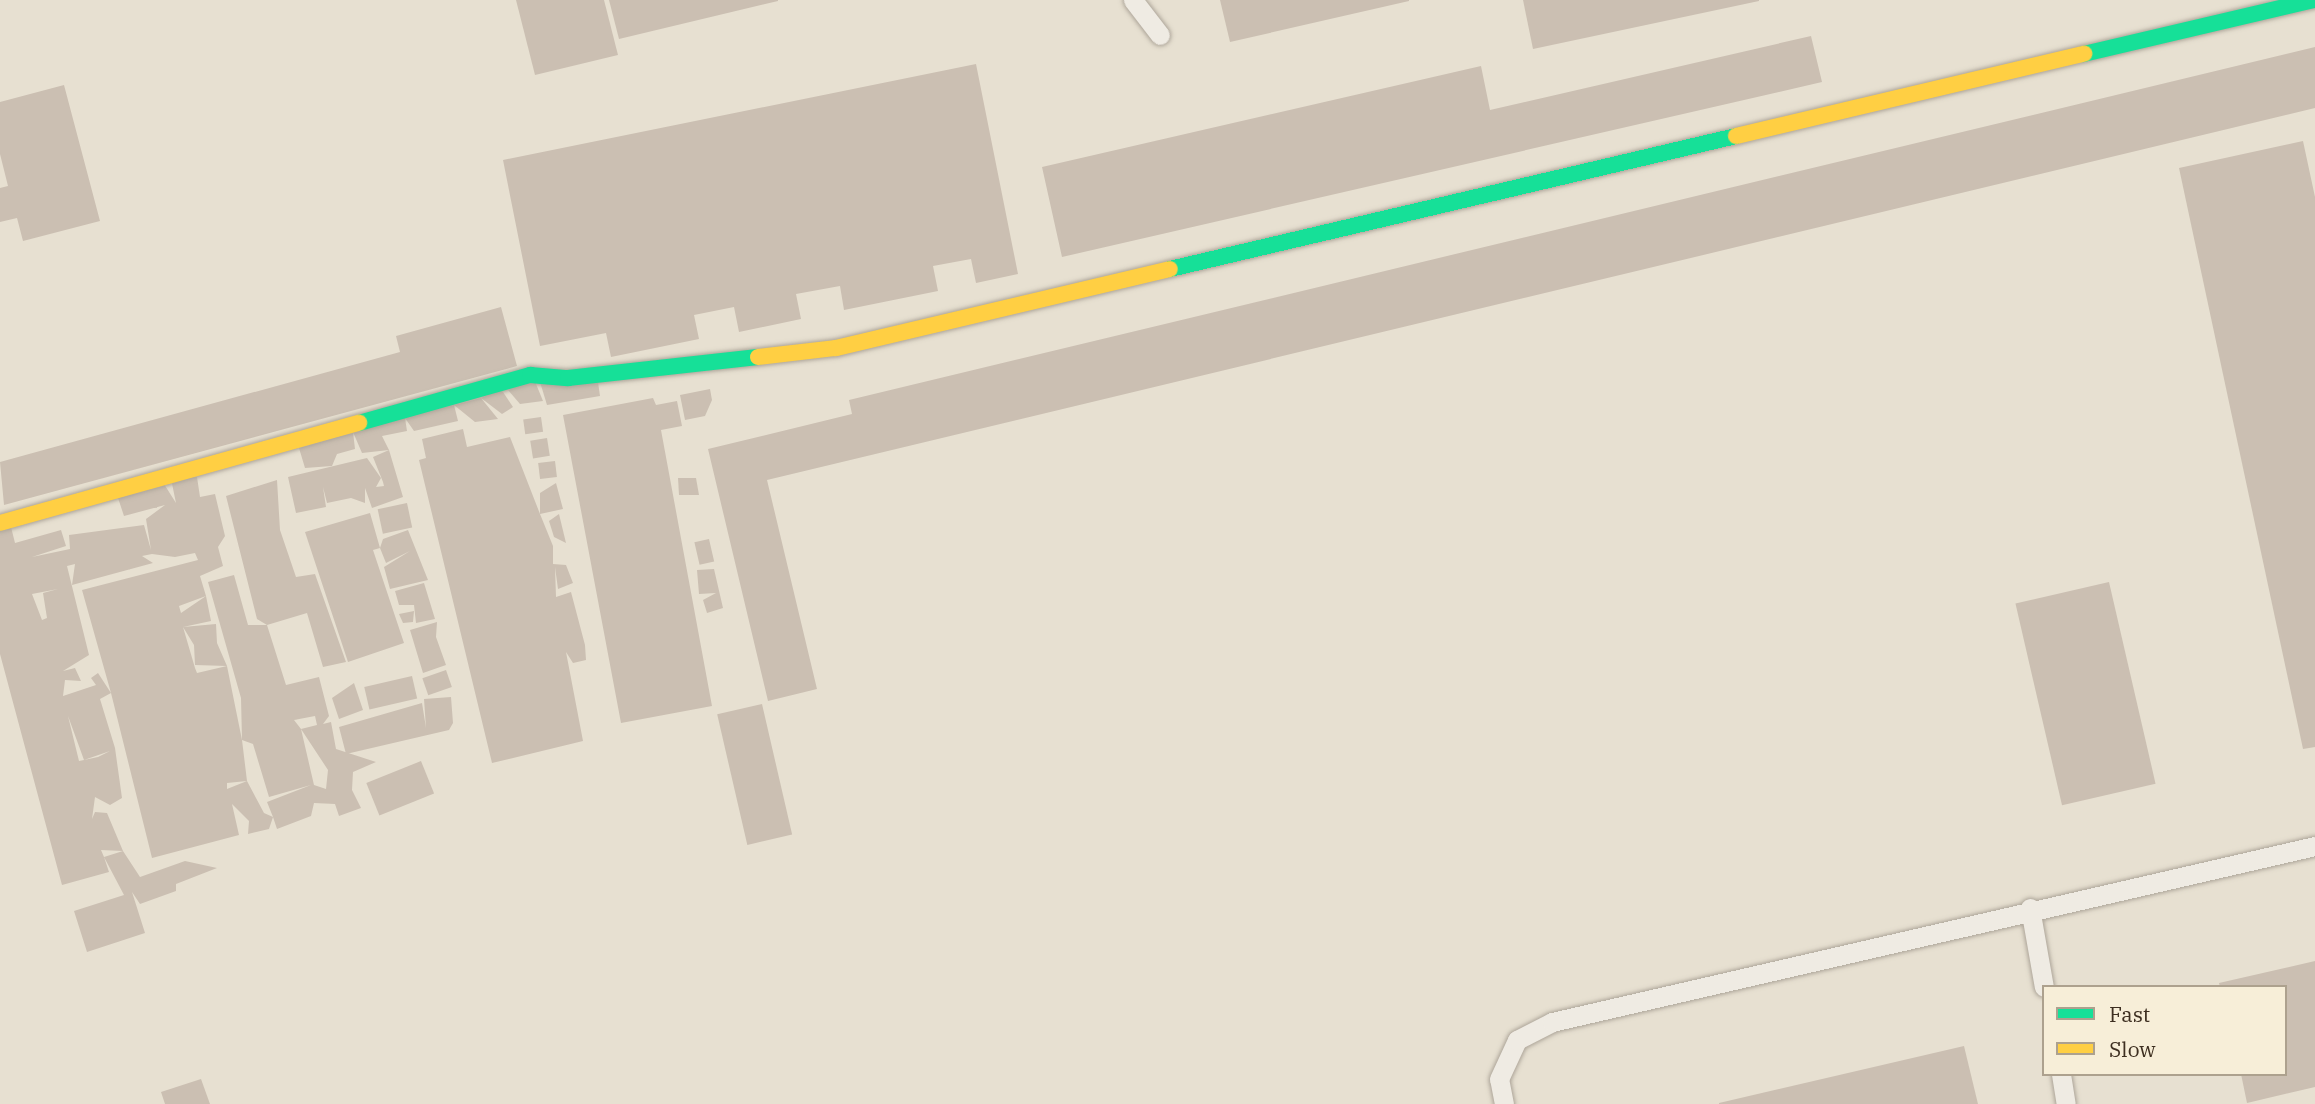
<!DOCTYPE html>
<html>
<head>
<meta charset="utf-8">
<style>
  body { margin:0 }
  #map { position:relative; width:2315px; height:1104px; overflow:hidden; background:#e7e0d1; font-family:"IBM Plex Serif",serif }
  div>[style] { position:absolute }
  .building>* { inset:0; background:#cbbfb2; transform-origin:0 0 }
  .roads { filter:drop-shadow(0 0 2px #ada599) drop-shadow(0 0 2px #ada599) }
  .lane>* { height:19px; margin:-9.5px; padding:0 9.5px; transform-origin:9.5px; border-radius:9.5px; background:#efebe3 }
  .fast>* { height:16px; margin:-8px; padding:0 8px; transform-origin:8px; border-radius:8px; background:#16e098 }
  .slow>* { height:16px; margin:-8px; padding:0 8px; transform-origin:8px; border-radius:8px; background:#ffcf43 }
  span { translate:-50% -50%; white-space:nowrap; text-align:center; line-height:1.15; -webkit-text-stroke:5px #f7eed8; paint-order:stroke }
  .legend { position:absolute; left:2042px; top:985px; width:245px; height:91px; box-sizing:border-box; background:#f7eed8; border:2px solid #ada18e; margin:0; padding:9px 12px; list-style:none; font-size:21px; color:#3d2e20 }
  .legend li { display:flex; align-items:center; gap:14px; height:35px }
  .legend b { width:35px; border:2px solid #ada18e }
</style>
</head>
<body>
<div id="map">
  <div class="building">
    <i style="clip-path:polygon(516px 0,604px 0,618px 55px,535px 75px)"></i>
    <i style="clip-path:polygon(609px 0,778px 0,778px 1px,619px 39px)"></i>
    <i style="clip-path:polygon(1220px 0,1409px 0,1409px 1px,1230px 42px)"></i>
    <i style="clip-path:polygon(1523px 0,1759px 0,1759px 1px,1533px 49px)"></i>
    <i style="clip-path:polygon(1811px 36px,1822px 82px,1062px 257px,1042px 167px,1481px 66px,1490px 110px)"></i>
    <i style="clip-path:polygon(2315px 47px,2315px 108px,767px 480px,817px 689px,768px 701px,708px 449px,852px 414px,849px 400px)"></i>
    <i style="clip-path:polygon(976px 64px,1018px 274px,976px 283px,971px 259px,933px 266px,938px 291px,844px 310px,840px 286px,796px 294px,801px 319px,739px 332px,734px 307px,694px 315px,699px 339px,611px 357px,606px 333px,540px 346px,503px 160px)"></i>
    <i style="clip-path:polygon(64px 85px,100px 221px,23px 241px,17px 218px,0 222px,0 188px,8px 186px,0 154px,0 102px)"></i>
    <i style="clip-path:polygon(2303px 141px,2315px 197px,2315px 747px,2303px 749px,2179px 168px)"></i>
    <i style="clip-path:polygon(501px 307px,517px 366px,4px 505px,0 462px,400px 352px,396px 336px)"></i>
    <i style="clip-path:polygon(597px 375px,600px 396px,547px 405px,540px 382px)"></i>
    <i style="clip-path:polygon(534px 379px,543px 401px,520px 404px,508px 390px)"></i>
    <i style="clip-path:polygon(501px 389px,513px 407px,502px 414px,481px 398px)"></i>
    <i style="clip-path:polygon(710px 389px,712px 400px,705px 416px,685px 420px,680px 395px)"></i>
    <i style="clip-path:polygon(481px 398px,498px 419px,475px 422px,454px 405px,458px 421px,414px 431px,405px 418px,428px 411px,454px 405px)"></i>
    <i style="clip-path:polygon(653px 398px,656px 405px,677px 401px,682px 426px,661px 430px,712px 706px,621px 723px,563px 415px)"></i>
    <i style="left:541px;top:417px;width:15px;height:18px;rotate:82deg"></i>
    <i style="clip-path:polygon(405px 418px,407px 431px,382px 436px,389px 450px,362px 453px,353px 432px)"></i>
    <i style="clip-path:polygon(463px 429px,467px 447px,510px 437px,540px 514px,540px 493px,556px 483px,563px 509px,540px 514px,553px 546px,553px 564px,566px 565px,573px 583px,558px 589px,555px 567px,556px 597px,571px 592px,585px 645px,586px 660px,573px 663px,566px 652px,583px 741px,492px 763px,419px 460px,426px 458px,422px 439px)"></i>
    <i style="clip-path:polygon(353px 432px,355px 449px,337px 454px,332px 466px,305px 468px,299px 448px)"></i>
    <i style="left:547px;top:438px;width:18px;height:17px;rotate:81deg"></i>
    <i style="clip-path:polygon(389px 450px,403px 497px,372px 508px,365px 488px,365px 503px,351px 498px,327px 503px,323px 487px,326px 507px,296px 513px,288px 477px,367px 458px,381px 478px,376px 487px,384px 486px,383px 482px,373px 457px)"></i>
    <i style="left:555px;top:461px;width:16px;height:17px;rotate:83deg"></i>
    <i style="clip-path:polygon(evenodd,170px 474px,197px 477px,200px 497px,215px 494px,225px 536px,218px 547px,223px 566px,200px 576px,206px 596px,179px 606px,181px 613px,206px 596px,211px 621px,183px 627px,216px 624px,217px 643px,227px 666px,195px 665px,194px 645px,183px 627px,195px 668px,197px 673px,227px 666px,242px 740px,241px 698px,208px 582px,234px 575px,248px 625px,267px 625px,286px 685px,319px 677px,329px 716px,323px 724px,331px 722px,336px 749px,376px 762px,353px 772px,352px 790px,361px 808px,339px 816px,335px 804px,314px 803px,311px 816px,277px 829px,273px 817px,267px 802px,311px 785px,269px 797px,253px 744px,242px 740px,247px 781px,227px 783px,227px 789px,247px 781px,264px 813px,273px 817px,269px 829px,248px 834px,249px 821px,232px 804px,239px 835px,152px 858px,112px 697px,111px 693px,82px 590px,198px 560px,195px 553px,175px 557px,152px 554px,142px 556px,153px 563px,72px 585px,75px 564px,67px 566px,89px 655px,63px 671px,75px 668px,81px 681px,65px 680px,63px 696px,96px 685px,91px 678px,98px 673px,111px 693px,100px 699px,115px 748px,122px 798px,110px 805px,95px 797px,92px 819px,95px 812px,107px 813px,123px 851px,101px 850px,104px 857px,123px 851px,140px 877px,185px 861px,217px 868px,176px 884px,176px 891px,140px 904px,132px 892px,145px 933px,87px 952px,74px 911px,124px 895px,104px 857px,109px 872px,62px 885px,0 654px,0 530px,11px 527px,15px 543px,61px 530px,66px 546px,32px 557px,70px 549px,69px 535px,144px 525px,151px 550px,146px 519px,165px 505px,124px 516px,118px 498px,164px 484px,176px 503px,170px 474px,58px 589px,43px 593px,47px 618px,42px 620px,32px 594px,58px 589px,170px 474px,68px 716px,84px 760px,110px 751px,98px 757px,84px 760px,79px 761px,68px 716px,170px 474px,315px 716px,317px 725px,301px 729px,294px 720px,315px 716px,170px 474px,301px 729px,328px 770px,326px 789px,314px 785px,301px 729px)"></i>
    <i style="clip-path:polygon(678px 478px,696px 478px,699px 495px,679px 495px)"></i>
    <i style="clip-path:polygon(277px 480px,280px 530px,296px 577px,315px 574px,346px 662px,323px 667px,307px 613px,267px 625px,257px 619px,226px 496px)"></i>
    <i style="left:407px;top:503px;width:25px;height:30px;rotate:78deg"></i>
    <i style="clip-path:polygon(370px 513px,380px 548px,373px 550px,404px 643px,348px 662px,305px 532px)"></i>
    <i style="clip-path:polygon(559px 514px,566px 543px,554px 537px,549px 521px)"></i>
    <i style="clip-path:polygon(408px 530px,428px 580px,390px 589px,384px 567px,410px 551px,386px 563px,380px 548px,383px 539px)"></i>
    <i style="left:709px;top:539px;width:23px;height:15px;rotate:77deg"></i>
    <i style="clip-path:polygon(714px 569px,723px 608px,707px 613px,703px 600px,716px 593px,699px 594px,697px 570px)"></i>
    <i style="left:2109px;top:582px;width:207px;height:96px;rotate:77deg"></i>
    <i style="clip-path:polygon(424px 583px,435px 619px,416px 623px,414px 605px,399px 605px,395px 591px)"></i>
    <i style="clip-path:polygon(414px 611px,413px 622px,403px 623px,399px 614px)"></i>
    <i style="clip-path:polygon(437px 622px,436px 637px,446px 665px,423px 673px,410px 630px)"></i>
    <i style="left:446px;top:670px;width:18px;height:25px;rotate:71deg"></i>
    <i style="left:412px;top:676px;width:23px;height:49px;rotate:77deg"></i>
    <i style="clip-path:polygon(354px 683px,363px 710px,339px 719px,332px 698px)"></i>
    <i style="clip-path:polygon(451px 697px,453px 723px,449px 730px,346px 754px,339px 727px,422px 703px,426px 728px,424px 699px)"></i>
    <i style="left:762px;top:704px;width:134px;height:46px;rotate:77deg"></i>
    <i style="left:421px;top:761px;width:35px;height:59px;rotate:68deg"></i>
    <i style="clip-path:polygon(2315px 961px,2315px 1087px,2247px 1103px,2241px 1074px,2285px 1074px,2285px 987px,2220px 987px,2219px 983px)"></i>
    <i style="clip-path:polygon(1964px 1046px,1978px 1104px,1719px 1104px,1719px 1103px)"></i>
    <i style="clip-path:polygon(201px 1079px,210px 1104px,165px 1104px,161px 1092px)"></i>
  </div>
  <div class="roads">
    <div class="lane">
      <i style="left:1133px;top:0;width:44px;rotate:52.4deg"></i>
      <i style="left:2030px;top:908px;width:80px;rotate:80deg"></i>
      <i style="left:2061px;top:1074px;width:30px;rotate:81deg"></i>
      <i style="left:1504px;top:1104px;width:25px;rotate:-101deg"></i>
      <i style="left:1499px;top:1079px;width:43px;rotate:-65.2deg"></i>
      <i style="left:1517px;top:1040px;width:39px;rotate:-27deg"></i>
      <i style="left:1552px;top:1022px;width:783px;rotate:-12.99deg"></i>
    </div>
    <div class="fast">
      <i style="left:2084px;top:54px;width:237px;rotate:-13.2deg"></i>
      <i style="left:1170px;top:269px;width:581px;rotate:-13.22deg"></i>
      <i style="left:359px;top:423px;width:178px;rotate:-15.7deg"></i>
      <i style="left:530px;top:375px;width:38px;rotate:5deg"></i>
      <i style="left:568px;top:378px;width:191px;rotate:-6.3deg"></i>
    </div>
    <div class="slow">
      <i style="left:1736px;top:136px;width:358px;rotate:-13.3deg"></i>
      <i style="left:758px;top:357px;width:79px;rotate:-6.6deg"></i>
      <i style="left:836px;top:348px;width:343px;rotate:-13.3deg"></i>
      <i style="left:0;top:523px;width:373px;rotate:-15.6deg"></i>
    </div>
  </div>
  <ul class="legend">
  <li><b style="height:9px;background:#16e098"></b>Fast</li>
  <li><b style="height:9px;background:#ffcf43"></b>Slow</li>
  </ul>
</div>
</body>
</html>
